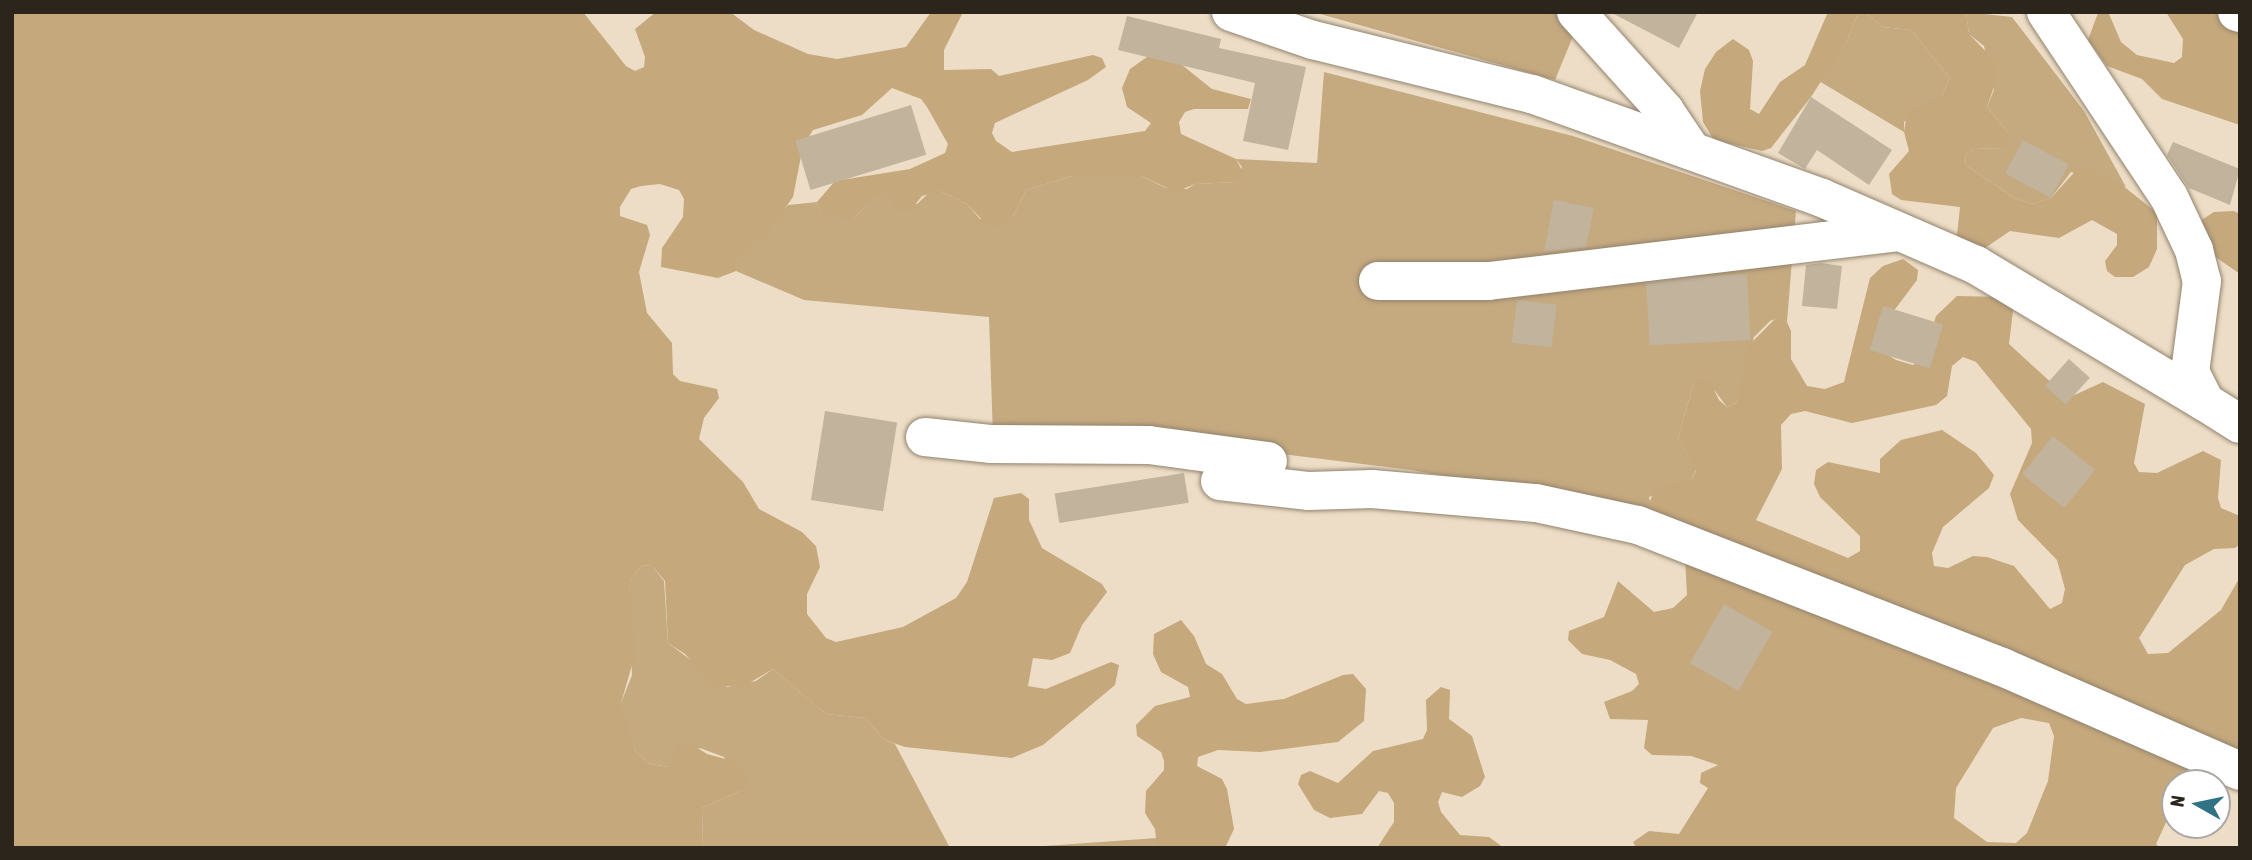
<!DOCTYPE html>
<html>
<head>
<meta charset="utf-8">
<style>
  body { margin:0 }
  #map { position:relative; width:2252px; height:860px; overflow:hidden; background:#edddc6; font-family:"Asap Condensed",sans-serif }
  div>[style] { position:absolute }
  .green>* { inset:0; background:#c5a97f }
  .forest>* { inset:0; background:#c5a87c }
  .building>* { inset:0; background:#c2b39d; transform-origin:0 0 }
  .roads { filter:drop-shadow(0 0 2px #92836e) drop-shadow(0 0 2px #92836e) }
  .minor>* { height:38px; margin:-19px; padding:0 19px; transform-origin:19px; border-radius:19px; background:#fff }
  span { translate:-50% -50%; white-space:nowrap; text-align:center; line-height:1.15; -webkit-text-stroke:5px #fff; paint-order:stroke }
  .frame { position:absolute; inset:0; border:14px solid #2b251c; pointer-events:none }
  .north { position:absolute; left:2161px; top:769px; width:70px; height:70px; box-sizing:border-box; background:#fff; border:2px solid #aaa8a4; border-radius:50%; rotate:279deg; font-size:19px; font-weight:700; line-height:28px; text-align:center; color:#2b251c }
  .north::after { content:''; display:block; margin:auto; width:24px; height:32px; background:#317385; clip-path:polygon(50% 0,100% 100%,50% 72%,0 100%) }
</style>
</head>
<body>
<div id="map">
  <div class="green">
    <i style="clip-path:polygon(1313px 12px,1583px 12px,1555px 80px)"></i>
    <i style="clip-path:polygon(1966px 12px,2012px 17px,2084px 111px,2126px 187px,2071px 172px,2051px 198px,2032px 204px,2014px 198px,1966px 165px,1965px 155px,1974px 149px,2003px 148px,2008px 133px,1987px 107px,1994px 90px,1984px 46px,1969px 34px)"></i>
    <i style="clip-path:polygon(1858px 13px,1868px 14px,1882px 27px,1911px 30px,1950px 78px,1942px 96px,1904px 122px,1904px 132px,1819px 81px,1847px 41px)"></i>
    <i style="clip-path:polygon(1324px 72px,1573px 136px,1796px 211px,1787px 322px,1778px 318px,1770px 321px,1754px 337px,1736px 403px,1727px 407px,1715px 391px,1694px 382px,1678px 438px,1696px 470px,1692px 479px,1649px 497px,1653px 514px,1411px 470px,1202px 444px,993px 437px,989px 317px,804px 300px,736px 271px,736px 261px,788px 205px,817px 202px,820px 212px,855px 217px,883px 188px,895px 204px,917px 204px,931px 191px,940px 191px,967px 204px,980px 219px,1013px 216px,1026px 190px,1072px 176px,1141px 176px,1166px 188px,1187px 189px,1195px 184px,1237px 182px,1242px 167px,1236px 159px,1317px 163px)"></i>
    <i style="clip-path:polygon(642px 565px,652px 566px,664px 581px,668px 643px,727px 687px,756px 681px,773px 669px,826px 714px,865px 718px,885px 740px,895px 744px,950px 848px,703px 848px,702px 808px,740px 791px,724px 757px,700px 748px,674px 758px,669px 767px,650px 764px,636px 752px,623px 713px,621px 703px,632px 675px,629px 581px)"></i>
    <i style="clip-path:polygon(1157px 838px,1157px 848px,1015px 848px)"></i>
  </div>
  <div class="forest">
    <i style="clip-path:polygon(12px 12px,583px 12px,626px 66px,635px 71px,644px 67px,645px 57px,635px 29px,656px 12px,730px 12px,754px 30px,808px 54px,837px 59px,906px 47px,931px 12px,963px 12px,944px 50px,944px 70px,991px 69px,999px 76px,1093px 55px,1102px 58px,1106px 67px,1088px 80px,995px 123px,992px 133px,996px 141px,1012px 152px,1145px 131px,1151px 123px,1127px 107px,1122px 88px,1130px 69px,1154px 52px,1172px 57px,1212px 89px,1251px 99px,1248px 109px,1194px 109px,1185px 112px,1179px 122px,1181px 134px,1236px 159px,1245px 176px,1237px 182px,1195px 184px,1176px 192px,1141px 176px,1072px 176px,1026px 190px,1013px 216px,997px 227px,987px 225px,967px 204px,940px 191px,922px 196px,909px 212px,899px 212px,883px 189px,855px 217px,845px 220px,820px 212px,817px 202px,835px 181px,910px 169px,945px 153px,948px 144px,927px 107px,921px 99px,892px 88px,862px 115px,813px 130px,803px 146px,793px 197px,768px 232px,736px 261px,736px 271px,718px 278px,661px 267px,662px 248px,683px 217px,684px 199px,679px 190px,660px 184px,641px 186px,631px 189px,620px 207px,620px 216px,647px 225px,650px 235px,639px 272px,647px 313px,672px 343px,673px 374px,680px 381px,717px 389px,719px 398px,704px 418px,699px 439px,743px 482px,759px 509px,802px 532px,816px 546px,820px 567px,807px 594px,807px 614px,826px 638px,836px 642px,903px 627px,956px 598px,967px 582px,994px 498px,1021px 493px,1029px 499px,1029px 520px,1042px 548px,1102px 584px,1107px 592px,1082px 625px,1070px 653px,1052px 660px,1033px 658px,1028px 686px,1046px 689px,1111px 662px,1119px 665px,1115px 685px,1043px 745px,1012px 758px,905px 747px,885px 740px,865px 718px,826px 714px,773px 669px,746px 685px,716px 687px,685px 654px,668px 643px,665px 581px,652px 566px,642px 565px,629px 581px,635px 655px,621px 703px,636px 752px,650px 764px,669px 767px,675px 749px,681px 743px,690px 743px,707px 754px,733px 761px,747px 775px,748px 785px,740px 791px,702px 808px,703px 848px,12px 848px)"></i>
    <i style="clip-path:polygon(1828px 12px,1966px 12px,1969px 34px,1996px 62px,1996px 81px,1987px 107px,2008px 133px,2010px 142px,2004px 148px,1974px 149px,1965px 155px,1966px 165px,2014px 198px,2032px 204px,2051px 198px,2080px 166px,2117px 181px,2157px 213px,2157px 249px,2149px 267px,2133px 277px,2115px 277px,2107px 271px,2105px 261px,2117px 245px,2117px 234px,2092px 220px,2059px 238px,2010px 231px,1979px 252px,1957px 235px,1960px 207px,1901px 200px,1892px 194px,1889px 174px,1909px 151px,1904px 132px,1907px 112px,1942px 96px,1950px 78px,1911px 30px,1882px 27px,1868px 14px,1858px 13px,1847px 41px,1811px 97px,1771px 148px,1762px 151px,1714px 140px,1703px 122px,1700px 91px,1705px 69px,1716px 52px,1733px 39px,1749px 50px,1753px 61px,1750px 109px,1759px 114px,1780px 82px,1805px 65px)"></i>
    <i style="clip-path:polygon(2166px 12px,2240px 12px,2240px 125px,2162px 99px,2142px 79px,2107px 66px,2088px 40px,2098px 13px,2109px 14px,2121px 42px,2137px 55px,2174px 63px,2182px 57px,2183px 39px)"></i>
    <i style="clip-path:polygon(2234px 211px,2240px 214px,2240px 274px,2214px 256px,2200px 221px,2214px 212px)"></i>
    <i style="clip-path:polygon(evenodd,1903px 259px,1918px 270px,1917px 280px,1890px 316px,1888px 355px,1896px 360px,1913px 365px,1922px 361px,1936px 316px,1957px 296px,2006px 297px,2014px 303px,2009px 344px,2068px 398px,2103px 382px,2145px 404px,2134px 463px,2139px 472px,2157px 473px,2203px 451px,2221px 460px,2218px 498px,2221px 508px,2240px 516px,2240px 544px,2235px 548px,2214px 549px,2185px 565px,2139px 638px,2148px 654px,2168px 653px,2221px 610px,2240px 577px,2240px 770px,2198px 766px,2184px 783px,2175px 783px,2175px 803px,2156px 844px,2160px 848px,1636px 848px,1633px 842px,1649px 831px,1679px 834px,1708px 788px,1700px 783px,1701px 773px,1718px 765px,1691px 756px,1652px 755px,1644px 748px,1648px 720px,1610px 719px,1604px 702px,1632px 691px,1639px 684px,1636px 674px,1610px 660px,1582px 654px,1568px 640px,1569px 631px,1604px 617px,1618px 581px,1654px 612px,1673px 608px,1687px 595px,1685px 558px,1649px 505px,1654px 489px,1692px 479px,1696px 471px,1678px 438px,1694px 382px,1702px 379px,1710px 382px,1719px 400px,1727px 407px,1736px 403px,1749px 345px,1777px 317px,1787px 322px,1791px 331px,1791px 359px,1807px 386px,1825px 389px,1844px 382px,1870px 278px,1883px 266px,1903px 259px,1963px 357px,1976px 362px,2031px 429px,2032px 443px,2010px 494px,2018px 520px,2057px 560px,2065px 589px,2062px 603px,2050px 609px,2014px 566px,1987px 557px,1973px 556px,1948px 568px,1934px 566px,1932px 553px,1943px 527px,1989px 488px,1994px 475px,1976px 453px,1942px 430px,1901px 440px,1880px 459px,1880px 473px,1828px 462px,1816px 470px,1814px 484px,1820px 497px,1860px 536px,1860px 551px,1848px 558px,1756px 520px,1782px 469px,1781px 425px,1791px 414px,1805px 411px,1852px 423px,1936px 405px,1947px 396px,1952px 366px,1963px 357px,1903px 259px,2021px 718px,2049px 723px,2054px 736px,2048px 781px,2027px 833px,2016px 843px,1987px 842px,1954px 818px,1956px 788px,1993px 728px,2021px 718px)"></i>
    <i style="clip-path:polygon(1181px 620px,1194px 636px,1206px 664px,1222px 674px,1237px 699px,1246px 704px,1284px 699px,1343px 675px,1353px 674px,1366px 689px,1364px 721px,1338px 742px,1260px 752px,1218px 750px,1198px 757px,1197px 766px,1222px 779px,1227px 789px,1234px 829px,1225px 848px,1157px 848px,1155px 829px,1145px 813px,1146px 791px,1164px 770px,1164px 761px,1161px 752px,1137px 736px,1136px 725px,1155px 706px,1190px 697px,1188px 687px,1161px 672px,1153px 654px,1154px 634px)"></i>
    <i style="clip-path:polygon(1441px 687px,1450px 690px,1449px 719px,1472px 736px,1485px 777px,1480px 786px,1462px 797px,1442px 792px,1438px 802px,1441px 812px,1460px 835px,1489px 837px,1504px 848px,1377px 848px,1394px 822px,1394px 803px,1388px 793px,1379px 791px,1362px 814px,1330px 818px,1314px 810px,1298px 784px,1301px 775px,1310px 771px,1338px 783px,1373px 751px,1423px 739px,1427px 730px,1426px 700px)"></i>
  </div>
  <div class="building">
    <i style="clip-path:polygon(1610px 12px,1698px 12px,1679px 48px)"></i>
    <i style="clip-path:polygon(1127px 16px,1221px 39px,1219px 48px,1306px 67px,1288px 150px,1243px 141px,1255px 83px,1118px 50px)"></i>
    <i style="clip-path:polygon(1811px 97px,1892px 150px,1869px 185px,1817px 150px,1805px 169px,1778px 153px)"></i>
    <i style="left:911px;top:105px;width:52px;height:121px;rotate:73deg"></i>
    <i style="left:2023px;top:140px;width:52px;height:38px;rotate:28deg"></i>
    <i style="clip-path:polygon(2173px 142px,2240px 169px,2230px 205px,2189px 188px,2167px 155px)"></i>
    <i style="clip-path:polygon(1554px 200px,1594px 208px,1586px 247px,1544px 252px)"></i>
    <i style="clip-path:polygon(1821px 263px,1842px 266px,1837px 309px,1802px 306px,1806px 265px)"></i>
    <i style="left:1747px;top:274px;width:66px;height:101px;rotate:87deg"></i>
    <i style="left:1517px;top:300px;width:40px;height:43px;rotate:7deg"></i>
    <i style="left:1883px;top:306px;width:63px;height:46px;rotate:17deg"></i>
    <i style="left:2069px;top:359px;width:28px;height:36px;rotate:42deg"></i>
    <i style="left:825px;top:411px;width:73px;height:90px;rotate:9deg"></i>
    <i style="left:2053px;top:436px;width:54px;height:49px;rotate:39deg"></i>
    <i style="left:1184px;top:473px;width:30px;height:131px;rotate:81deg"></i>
    <i style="left:1724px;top:604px;width:56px;height:68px;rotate:30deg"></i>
  </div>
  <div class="roads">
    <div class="minor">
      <i style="left:1231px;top:12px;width:87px;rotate:18.9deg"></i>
      <i style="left:1313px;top:40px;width:226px;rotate:13.9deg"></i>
      <i style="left:1532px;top:94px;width:308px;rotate:19.7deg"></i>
      <i style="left:1822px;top:198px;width:168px;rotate:23.5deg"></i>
      <i style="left:1976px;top:265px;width:267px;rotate:30.9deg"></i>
      <i style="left:1576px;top:12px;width:133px;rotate:48deg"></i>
      <i style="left:1665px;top:111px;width:48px;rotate:56deg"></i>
      <i style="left:2046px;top:12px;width:222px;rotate:56.4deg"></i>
      <i style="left:2169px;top:197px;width:59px;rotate:64.7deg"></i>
      <i style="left:2194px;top:250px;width:32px;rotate:76deg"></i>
      <i style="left:2202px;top:281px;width:92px;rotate:97.5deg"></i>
      <i style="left:2190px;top:372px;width:34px;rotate:63deg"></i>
      <i style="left:2205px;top:402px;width:41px;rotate:32.2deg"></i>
      <i style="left:2237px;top:12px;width:3px;rotate:18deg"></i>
      <i style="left:1378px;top:281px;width:111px"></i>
      <i style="left:1489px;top:281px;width:412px;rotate:-6.8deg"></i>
      <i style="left:925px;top:437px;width:65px;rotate:6.1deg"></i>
      <i style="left:990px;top:444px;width:159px;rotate:0.4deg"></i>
      <i style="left:1149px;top:445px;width:120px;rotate:7.7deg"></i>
      <i style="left:1220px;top:481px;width:90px;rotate:6.4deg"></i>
      <i style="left:1309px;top:491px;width:63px;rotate:-1.8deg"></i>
      <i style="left:1372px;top:489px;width:165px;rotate:4.9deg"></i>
      <i style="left:1536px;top:503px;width:104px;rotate:12.2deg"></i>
      <i style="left:1638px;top:525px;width:391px;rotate:21.3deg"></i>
      <i style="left:2002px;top:667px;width:260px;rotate:23.6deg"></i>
    </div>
  </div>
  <div class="frame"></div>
  <div class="north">N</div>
</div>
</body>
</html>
